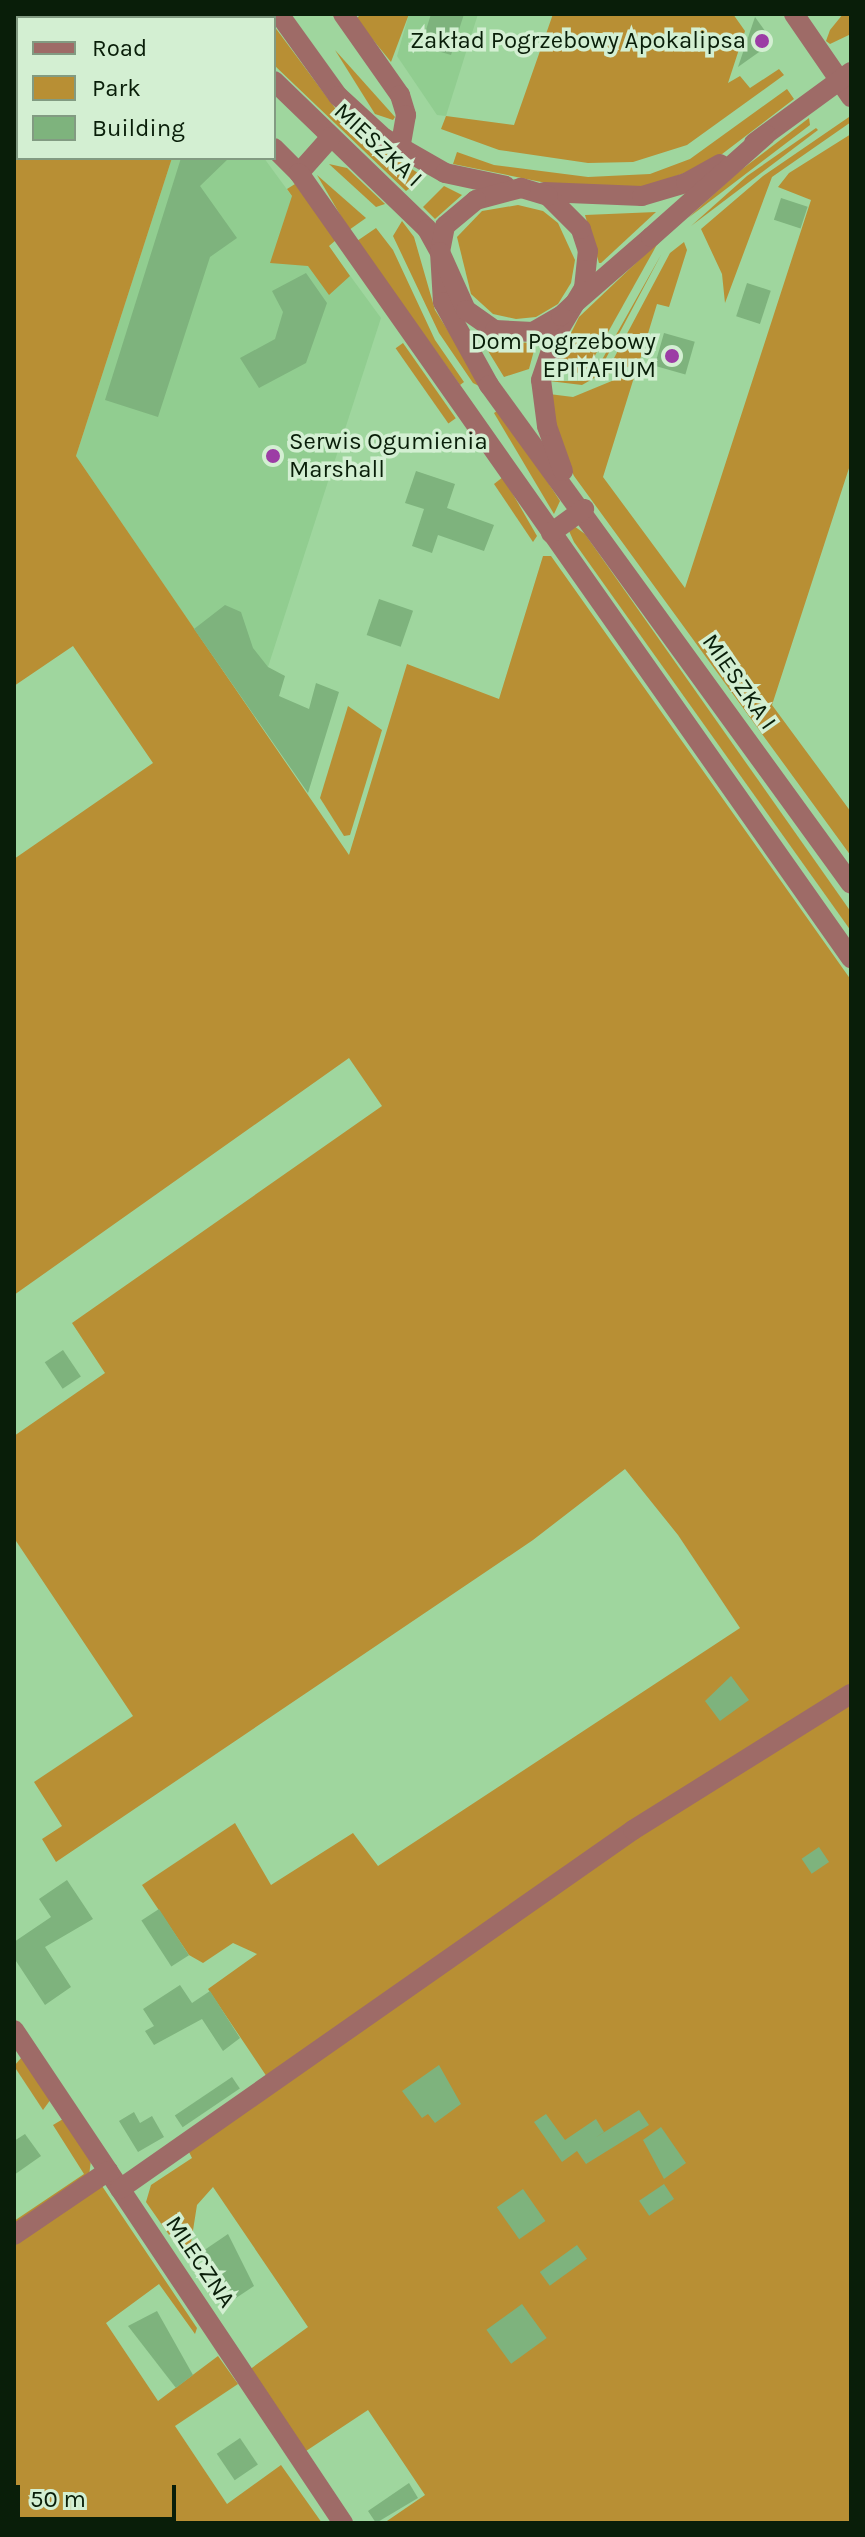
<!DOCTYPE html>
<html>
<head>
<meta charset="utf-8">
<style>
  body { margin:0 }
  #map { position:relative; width:865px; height:2537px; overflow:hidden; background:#9fd69e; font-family:Karla,sans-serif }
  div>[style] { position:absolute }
  .built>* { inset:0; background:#91cd90 }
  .green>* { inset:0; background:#b88f34; transform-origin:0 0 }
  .building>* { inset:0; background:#7eb37d; transform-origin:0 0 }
  .minor>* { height:20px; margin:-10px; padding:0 10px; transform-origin:10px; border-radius:10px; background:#9e6b67 }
  .dots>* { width:22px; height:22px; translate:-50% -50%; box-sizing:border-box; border:4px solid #d3efd2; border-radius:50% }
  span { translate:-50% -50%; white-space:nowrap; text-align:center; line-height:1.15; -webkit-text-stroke:7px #d3efd2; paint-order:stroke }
  .poi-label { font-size:24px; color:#091e09 }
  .right { translate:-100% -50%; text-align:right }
  .left { translate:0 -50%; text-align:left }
  .street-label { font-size:24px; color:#091e09 }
  .frame { position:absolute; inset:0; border:16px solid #091e09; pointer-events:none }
  .legend { position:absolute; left:16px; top:16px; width:260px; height:144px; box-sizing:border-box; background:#d3efd2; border:2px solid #829b82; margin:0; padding:10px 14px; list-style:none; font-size:24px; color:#091e09 }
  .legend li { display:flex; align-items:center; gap:16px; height:40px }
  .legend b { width:40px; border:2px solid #829b82 }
  .scale { position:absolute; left:16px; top:2485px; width:160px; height:36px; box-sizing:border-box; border:4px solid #091e09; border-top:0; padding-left:10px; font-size:24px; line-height:28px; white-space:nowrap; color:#091e09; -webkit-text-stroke:6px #d3efd2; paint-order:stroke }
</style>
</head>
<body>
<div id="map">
  <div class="built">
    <i style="clip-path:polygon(409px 14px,478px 14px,446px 116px,437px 115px,397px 56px)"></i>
    <i style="clip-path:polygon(172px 158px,264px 158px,381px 318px,268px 667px,194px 629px,76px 456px)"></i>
  </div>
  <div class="green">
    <i style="clip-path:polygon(14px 14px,168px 18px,18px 18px,18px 158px,172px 158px,76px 456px,349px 855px,407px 664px,499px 699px,543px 556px,551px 556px,851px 980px,851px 2523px,384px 2523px,425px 2495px,368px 2410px,303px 2453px,249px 2370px,308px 2327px,213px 2187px,197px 2205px,188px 2262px,146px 2202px,151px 2185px,192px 2158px,189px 2152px,267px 2077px,208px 1989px,257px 1954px,233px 1943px,203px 1963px,189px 1955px,142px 1885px,235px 1823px,271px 1885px,353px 1833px,378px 1866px,740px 1628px,678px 1535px,625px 1469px,533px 1540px,56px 1862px,42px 1839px,62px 1826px,34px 1782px,133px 1716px,14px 1538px,14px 1436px,105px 1373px,72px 1323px,382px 1106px,349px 1058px,14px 1295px,14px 859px,153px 763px,73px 646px,14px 686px)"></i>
    <i style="clip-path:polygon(361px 14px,409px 14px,391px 62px,356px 19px)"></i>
    <i style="clip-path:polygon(553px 14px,733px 14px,745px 31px,728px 83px,740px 76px,750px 88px,779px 69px,784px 75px,687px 145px,633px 162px,588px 163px,499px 150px,441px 129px,446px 116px,514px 125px)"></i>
    <i style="clip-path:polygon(843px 14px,851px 14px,851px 34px,830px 44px,826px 41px,830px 30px)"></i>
    <i style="clip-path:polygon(274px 26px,335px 108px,384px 152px,423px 176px,414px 185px,406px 191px,274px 65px)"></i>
    <i style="clip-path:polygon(335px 50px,395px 117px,393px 120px,375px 114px)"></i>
    <i style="clip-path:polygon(787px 89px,794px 99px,709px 164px,646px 187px,566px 187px,453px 164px,457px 152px,494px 165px,588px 177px,650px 174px,690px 159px)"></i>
    <i style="clip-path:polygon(849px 117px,851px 122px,772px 177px,725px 303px,722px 274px,701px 229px,763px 176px)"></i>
    <i style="clip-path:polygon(809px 118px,810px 125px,688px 218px,737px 173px)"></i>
    <i style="clip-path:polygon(816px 128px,818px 130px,691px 226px,747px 176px)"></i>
    <i style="clip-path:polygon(851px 134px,851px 462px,772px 705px,851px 812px,851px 856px,574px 476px,558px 444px,549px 394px,573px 397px,636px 371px,603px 477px,685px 588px,811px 200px,778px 187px,789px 173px)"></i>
    <i style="clip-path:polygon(329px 164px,347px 168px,385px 204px,376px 207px)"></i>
    <i style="clip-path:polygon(317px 175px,366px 218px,349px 230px)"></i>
    <i style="clip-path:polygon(295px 184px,336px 240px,329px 246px,350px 276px,329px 295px,308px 266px,270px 263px,292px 196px,287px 189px)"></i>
    <i style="clip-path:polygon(444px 186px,462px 195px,435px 219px,423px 207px)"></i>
    <i style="clip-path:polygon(518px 205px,543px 211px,558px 223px,575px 260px,571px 283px,558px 304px,536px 317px,516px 319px,493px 314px,471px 294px,457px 237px,482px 211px)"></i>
    <i style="clip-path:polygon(656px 212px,601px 263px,599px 263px,585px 215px)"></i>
    <i style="clip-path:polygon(402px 221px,414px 237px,435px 310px,485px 389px,473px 383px,439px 333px,393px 236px)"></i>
    <i style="clip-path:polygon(376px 228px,393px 250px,435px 340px,464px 382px,460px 385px,357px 241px)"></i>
    <i style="clip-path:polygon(659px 241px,588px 368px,579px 373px,553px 369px,579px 317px)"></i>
    <i style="clip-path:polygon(684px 242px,687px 250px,669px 307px,657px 304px,639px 363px,605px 375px,670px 253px)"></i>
    <i style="clip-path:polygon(662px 253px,596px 377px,582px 385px,549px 381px,583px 381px,594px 374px)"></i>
    <i style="clip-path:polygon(485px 335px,500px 342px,536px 343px,529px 369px,504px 377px,482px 341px)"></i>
    <i style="left:403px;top:343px;width:92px;height:9px;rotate:55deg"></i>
    <i style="clip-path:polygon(500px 409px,560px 501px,554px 514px,494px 413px)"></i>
    <i style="clip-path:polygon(503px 477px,537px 536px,533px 542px,494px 484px)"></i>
    <i style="clip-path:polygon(574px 526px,585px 534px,851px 912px,851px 931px,574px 542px,569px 531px)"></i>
    <i style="clip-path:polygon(348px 706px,382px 730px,350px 835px,344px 836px,320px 798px)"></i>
    <i style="clip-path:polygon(22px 2057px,51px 2099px,43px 2110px,14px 2066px)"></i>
    <i style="clip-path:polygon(63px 2119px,91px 2160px,89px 2176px,14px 2227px,14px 2221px,84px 2174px,53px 2125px)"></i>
    <i style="clip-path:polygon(102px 2186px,197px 2328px,195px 2334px,159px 2284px,106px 2323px,158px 2401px,218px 2356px,238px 2384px,175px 2426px,227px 2504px,281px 2465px,322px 2523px,14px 2523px,14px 2244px)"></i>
  </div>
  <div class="building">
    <i style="clip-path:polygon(431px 14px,464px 14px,451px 55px,421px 46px)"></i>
    <i style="clip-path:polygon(755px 17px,773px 42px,738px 67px)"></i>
    <i style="clip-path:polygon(181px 158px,229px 158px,200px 186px,237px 238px,210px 257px,158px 417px,105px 400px)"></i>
    <i style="left:781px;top:198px;width:28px;height:23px;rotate:18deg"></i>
    <i style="clip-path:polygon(306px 273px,327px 303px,306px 363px,259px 388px,240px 358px,275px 339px,283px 312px,272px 291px)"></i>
    <i style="left:747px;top:283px;width:25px;height:35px;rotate:18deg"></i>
    <i style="left:664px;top:333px;width:32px;height:34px;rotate:16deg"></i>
    <i style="clip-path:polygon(416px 471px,455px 484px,447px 508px,494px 525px,484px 551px,438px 535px,432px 553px,412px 546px,424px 509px,405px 503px)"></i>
    <i style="left:379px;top:599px;width:36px;height:38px;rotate:19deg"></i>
    <i style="clip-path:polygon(225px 605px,241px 612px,253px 648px,268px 667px,285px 676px,279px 696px,309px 709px,316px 683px,339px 692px,308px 793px,194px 629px)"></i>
    <i style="left:63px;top:1350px;width:32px;height:22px;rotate:56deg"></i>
    <i style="clip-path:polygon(731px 1676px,749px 1700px,720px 1721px,705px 1701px)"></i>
    <i style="left:819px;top:1847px;width:18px;height:21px;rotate:56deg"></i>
    <i style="clip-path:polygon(67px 1880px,93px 1919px,45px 1947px,71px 1987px,45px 2005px,14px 1958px,14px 1942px,51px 1917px,39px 1899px)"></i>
    <i style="left:159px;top:1909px;width:55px;height:21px;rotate:57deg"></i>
    <i style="clip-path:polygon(180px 1985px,192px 2003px,210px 1991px,240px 2038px,223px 2051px,202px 2019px,154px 2045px,145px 2031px,154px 2026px,143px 2009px)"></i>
    <i style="clip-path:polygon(439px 2065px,461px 2104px,435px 2123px,428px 2114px,422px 2118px,402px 2091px)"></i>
    <i style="left:232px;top:2077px;width:14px;height:69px;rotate:56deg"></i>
    <i style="clip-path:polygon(639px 2110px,649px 2125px,586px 2164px,577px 2151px,562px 2162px,534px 2122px,546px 2114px,565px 2140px,596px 2119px,604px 2132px,595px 2138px)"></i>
    <i style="clip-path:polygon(134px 2112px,140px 2123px,152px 2116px,164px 2137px,138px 2152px,119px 2121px)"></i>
    <i style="clip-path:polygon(661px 2127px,686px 2163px,664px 2179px,643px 2140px)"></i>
    <i style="clip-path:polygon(25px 2134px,41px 2156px,14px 2175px,14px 2141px)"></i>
    <i style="left:664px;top:2184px;width:18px;height:30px;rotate:56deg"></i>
    <i style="left:523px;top:2189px;width:39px;height:32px;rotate:55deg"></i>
    <i style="clip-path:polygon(228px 2234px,254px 2286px,236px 2298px,200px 2253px)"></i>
    <i style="left:577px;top:2245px;width:17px;height:46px;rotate:54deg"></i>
    <i style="left:522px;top:2304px;width:42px;height:44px;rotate:54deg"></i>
    <i style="clip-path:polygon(157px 2311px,193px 2375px,176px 2388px,128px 2326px)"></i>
    <i style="left:240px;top:2438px;width:32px;height:28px;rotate:56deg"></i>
    <i style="clip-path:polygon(409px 2483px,418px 2498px,376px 2523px,368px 2511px)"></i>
  </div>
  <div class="minor">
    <i style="left:212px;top:14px;width:6px;rotate:45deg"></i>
    <i style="left:279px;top:14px;width:101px;rotate:54.3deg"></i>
    <i style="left:338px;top:96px;width:62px;rotate:42.4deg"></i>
    <i style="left:384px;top:138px;width:70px;rotate:29.8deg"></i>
    <i style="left:445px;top:173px;width:62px;rotate:12deg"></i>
    <i style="left:343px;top:14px;width:99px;rotate:54.9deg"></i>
    <i style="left:400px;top:95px;width:21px;rotate:73deg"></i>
    <i style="left:406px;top:115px;width:35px;rotate:100deg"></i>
    <i style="left:794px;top:14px;width:101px;rotate:55.5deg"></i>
    <i style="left:274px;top:81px;width:213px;rotate:44deg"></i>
    <i style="left:427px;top:229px;width:26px;rotate:61deg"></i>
    <i style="left:440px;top:252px;width:50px;rotate:86.6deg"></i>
    <i style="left:443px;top:302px;width:95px;rotate:61deg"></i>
    <i style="left:489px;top:385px;width:616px;rotate:54.04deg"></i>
    <i style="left:754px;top:143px;width:120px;rotate:-36.2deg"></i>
    <i style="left:274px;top:148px;width:35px;rotate:45deg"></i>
    <i style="left:299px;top:173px;width:48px;rotate:-48.4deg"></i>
    <i style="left:299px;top:173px;width:960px;rotate:54.89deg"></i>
    <i style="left:544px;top:192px;width:98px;rotate:2.3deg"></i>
    <i style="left:642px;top:196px;width:46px;rotate:-16.5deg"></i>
    <i style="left:686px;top:183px;width:39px;rotate:-29deg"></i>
    <i style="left:563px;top:471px;width:48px;rotate:-109.6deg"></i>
    <i style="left:547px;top:426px;width:46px;rotate:-97.4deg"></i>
    <i style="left:541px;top:380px;width:50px;rotate:-71.2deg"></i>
    <i style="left:557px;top:333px;width:52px;rotate:-59deg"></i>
    <i style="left:584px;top:288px;width:37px;rotate:-84deg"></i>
    <i style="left:588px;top:251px;width:23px;rotate:-108deg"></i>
    <i style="left:581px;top:229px;width:47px;rotate:-135deg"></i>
    <i style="left:548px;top:196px;width:28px;rotate:-163deg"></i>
    <i style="left:521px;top:188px;width:47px;rotate:165.1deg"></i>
    <i style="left:476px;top:200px;width:40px;rotate:140deg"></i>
    <i style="left:445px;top:226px;width:26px;rotate:101deg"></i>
    <i style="left:440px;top:252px;width:64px;rotate:65.9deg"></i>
    <i style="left:466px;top:310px;width:35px;rotate:35deg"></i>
    <i style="left:495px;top:330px;width:38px;rotate:3deg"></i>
    <i style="left:533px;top:332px;width:32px;rotate:-30deg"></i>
    <i style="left:561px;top:316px;width:19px;rotate:-43deg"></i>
    <i style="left:575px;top:303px;width:101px;rotate:-41deg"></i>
    <i style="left:651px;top:237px;width:154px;rotate:-41.6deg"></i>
    <i style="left:551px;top:533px;width:41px;rotate:-36deg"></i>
    <i style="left:14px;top:2030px;width:593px;rotate:56.28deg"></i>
    <i style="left:120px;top:2189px;width:626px;rotate:-34.98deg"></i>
    <i style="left:633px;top:1830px;width:257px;rotate:-32deg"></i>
    <i style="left:14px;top:2235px;width:114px;rotate:-34.2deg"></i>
  </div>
  <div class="dots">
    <i style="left:762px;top:41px;background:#9c3da5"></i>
    <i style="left:672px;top:356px;background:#9c3da5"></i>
    <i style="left:273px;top:456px;background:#9c3da5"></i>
  </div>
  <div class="poi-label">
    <span class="right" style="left:746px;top:41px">Zakład Pogrzebowy Apokalipsa</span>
    <span class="right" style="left:656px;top:356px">Dom Pogrzebowy<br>EPITAFIUM</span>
    <span class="left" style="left:289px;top:456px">Serwis Ogumienia<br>Marshall</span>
  </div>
  <div class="street-label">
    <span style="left:378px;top:145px;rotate:43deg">MIESZKA I</span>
    <span style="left:739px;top:682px;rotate:55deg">MIESZKA I</span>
    <span style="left:200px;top:2262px;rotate:56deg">MLECZNA</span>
  </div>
  <div class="frame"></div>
  <ul class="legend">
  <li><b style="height:10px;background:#9e6b67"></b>Road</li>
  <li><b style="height:22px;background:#b88f34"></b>Park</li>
  <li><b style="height:22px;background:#7eb37d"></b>Building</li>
  </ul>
  <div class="scale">50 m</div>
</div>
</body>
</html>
